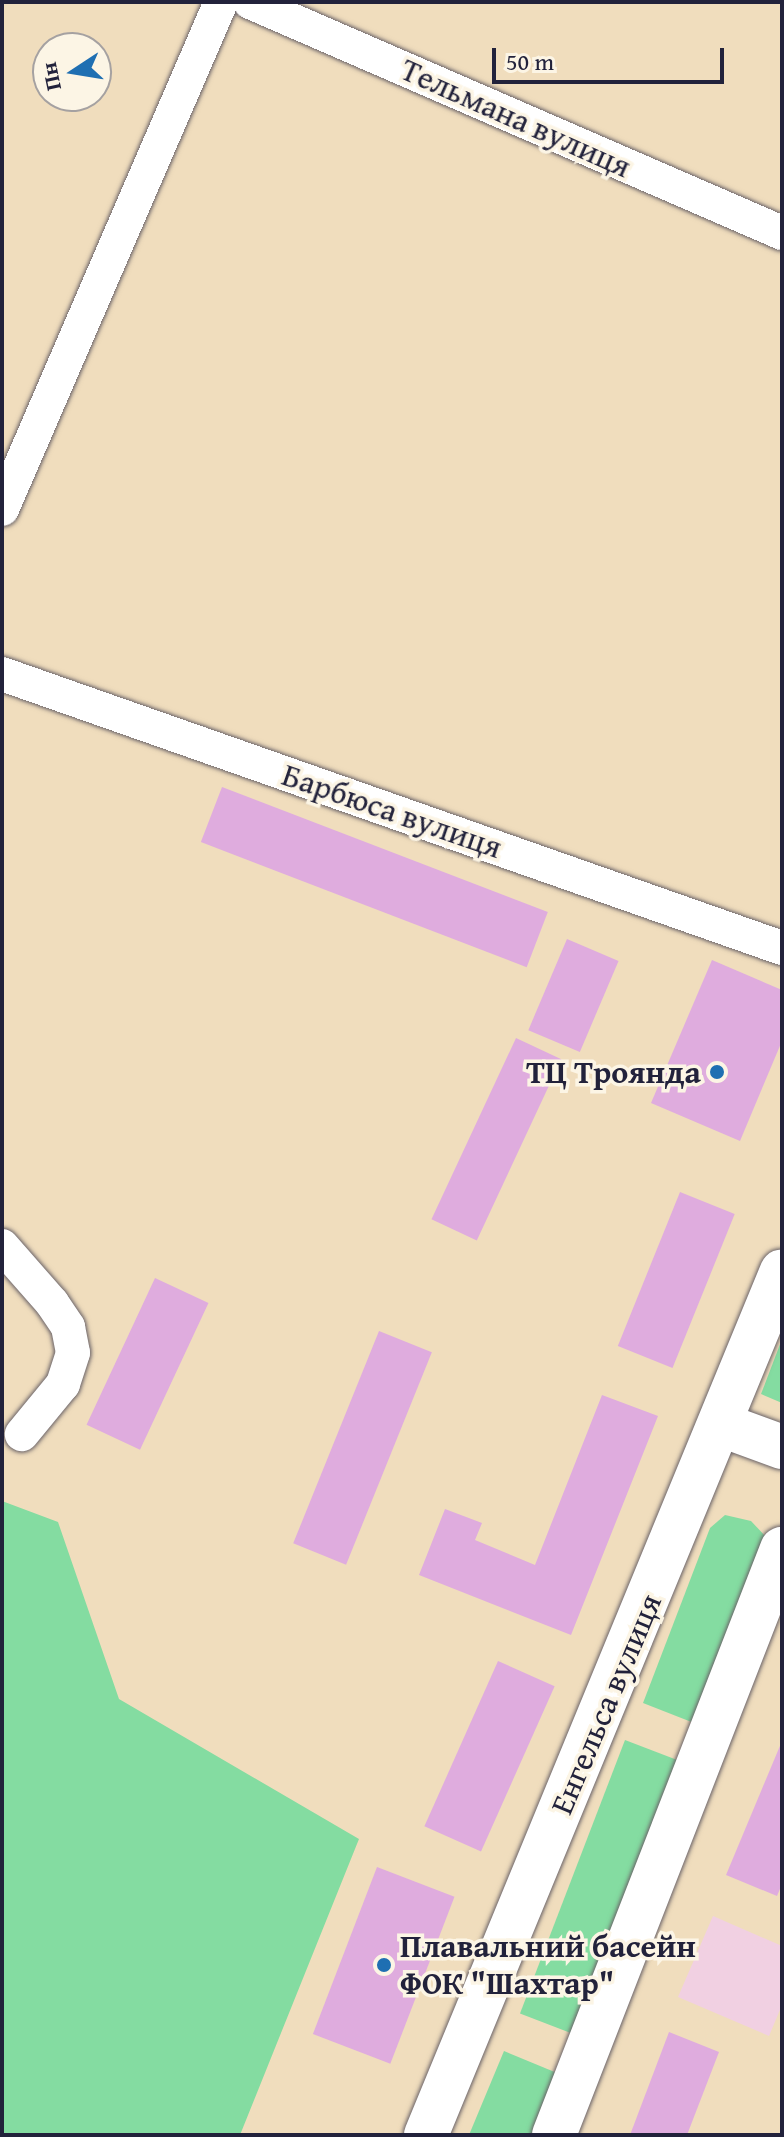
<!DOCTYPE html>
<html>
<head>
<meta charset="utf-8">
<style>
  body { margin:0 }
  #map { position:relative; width:784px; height:2137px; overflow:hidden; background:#f0ddbd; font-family:"Gentium Book Plus",serif }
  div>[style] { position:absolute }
  .built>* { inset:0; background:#f1d0e2 }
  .green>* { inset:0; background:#84dca1; transform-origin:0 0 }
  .building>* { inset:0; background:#dfacde; transform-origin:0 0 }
  .roads { filter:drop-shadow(0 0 2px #6a6368) drop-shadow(0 0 2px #6a6368) }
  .street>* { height:34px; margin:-17px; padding:0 17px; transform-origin:17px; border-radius:17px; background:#fff }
  .secondary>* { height:44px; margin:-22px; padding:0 22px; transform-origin:22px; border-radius:22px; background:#fff }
  .dots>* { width:22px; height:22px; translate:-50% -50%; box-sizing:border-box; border:4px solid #fcf5e5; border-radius:50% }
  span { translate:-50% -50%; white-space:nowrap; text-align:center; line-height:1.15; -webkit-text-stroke:7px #fcf5e5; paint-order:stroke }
  .street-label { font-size:32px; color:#22223b }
  .poi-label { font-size:32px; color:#22223b; font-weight:700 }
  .right { translate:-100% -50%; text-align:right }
  .left { translate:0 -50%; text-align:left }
  .frame { position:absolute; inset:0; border:4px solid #22223b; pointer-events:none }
  .north { position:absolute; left:32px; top:32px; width:80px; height:80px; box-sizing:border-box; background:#fcf5e5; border:2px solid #a5a1a1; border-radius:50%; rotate:258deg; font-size:22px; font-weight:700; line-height:32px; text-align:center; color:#22223b }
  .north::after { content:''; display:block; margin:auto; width:28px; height:36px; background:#1f6fb2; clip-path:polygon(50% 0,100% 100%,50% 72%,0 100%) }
  .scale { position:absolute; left:492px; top:48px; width:232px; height:36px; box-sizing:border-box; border:4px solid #22223b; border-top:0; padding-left:10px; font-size:24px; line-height:28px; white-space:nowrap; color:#22223b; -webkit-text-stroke:6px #fcf5e5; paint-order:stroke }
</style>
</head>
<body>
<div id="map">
  <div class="built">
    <i style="clip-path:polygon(713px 1916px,782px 1946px,782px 2005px,769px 2036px,678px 1997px)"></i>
  </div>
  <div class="green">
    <i style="clip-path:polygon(782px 1339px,782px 1403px,761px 1394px)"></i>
    <i style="clip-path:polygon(2px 1501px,58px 1522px,119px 1699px,359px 1839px,240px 2135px,2px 2135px)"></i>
    <i style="clip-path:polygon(725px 1515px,751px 1521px,766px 1537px,694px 1723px,643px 1703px,710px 1528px)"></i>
    <i style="left:625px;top:1740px;width:58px;height:293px;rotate:21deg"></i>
    <i style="clip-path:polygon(504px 2051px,557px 2073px,532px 2135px,469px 2135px)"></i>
  </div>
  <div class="building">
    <i style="left:222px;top:787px;width:349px;height:59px;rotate:21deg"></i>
    <i style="left:567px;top:939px;width:56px;height:99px;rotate:23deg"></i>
    <i style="clip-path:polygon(712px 960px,782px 990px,782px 1041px,740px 1141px,651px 1103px)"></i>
    <i style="left:516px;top:1038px;width:50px;height:200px;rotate:25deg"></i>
    <i style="left:680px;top:1192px;width:59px;height:166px;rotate:22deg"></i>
    <i style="left:155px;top:1278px;width:59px;height:162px;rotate:25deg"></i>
    <i style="left:379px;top:1331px;width:57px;height:229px;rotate:22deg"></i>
    <i style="clip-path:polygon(602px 1395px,658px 1416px,571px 1635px,419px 1575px,445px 1509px,482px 1523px,475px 1540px,535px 1565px)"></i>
    <i style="left:498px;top:1661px;width:62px;height:181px;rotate:24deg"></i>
    <i style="clip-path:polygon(782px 1741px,782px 1884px,777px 1896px,726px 1875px)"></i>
    <i style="left:377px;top:1867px;width:83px;height:179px;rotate:21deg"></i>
    <i style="clip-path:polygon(669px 2032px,719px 2052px,687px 2135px,630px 2135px)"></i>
  </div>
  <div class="roads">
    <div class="street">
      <i style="left:250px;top:2px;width:580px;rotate:23.47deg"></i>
      <i style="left:2px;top:509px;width:552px;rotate:-66.64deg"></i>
      <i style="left:2px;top:674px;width:827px;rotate:19.36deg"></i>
      <i style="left:2px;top:1246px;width:76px;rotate:48.7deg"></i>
      <i style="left:52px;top:1303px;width:29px;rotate:56deg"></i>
      <i style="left:68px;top:1327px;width:26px;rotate:79deg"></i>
      <i style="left:73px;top:1353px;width:33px;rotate:108deg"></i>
      <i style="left:63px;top:1384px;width:65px;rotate:129.4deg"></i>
    </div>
    <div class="secondary">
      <i style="left:722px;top:1425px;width:64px;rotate:20.1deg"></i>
      <i style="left:426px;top:2135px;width:934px;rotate:-67.61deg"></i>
      <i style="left:554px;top:2135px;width:629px;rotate:-68.74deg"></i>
    </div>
  </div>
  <div class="dots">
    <i style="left:717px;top:1072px;background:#1f6fb2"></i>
    <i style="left:384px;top:1965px;background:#1f6fb2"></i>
  </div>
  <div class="street-label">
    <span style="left:516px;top:118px;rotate:24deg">Тельмана вулиця</span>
    <span style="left:392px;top:811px;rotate:19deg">Барбюса вулиця</span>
    <span style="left:606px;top:1704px;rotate:-67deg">Енгельса вулиця</span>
  </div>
  <div class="poi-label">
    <span class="right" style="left:701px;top:1072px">ТЦ Троянда</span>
    <span class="left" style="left:400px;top:1965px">Плавальний басейн<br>ФОК "Шахтар"</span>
  </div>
  <div class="frame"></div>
  <div class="north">Пн</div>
  <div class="scale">50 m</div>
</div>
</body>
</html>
